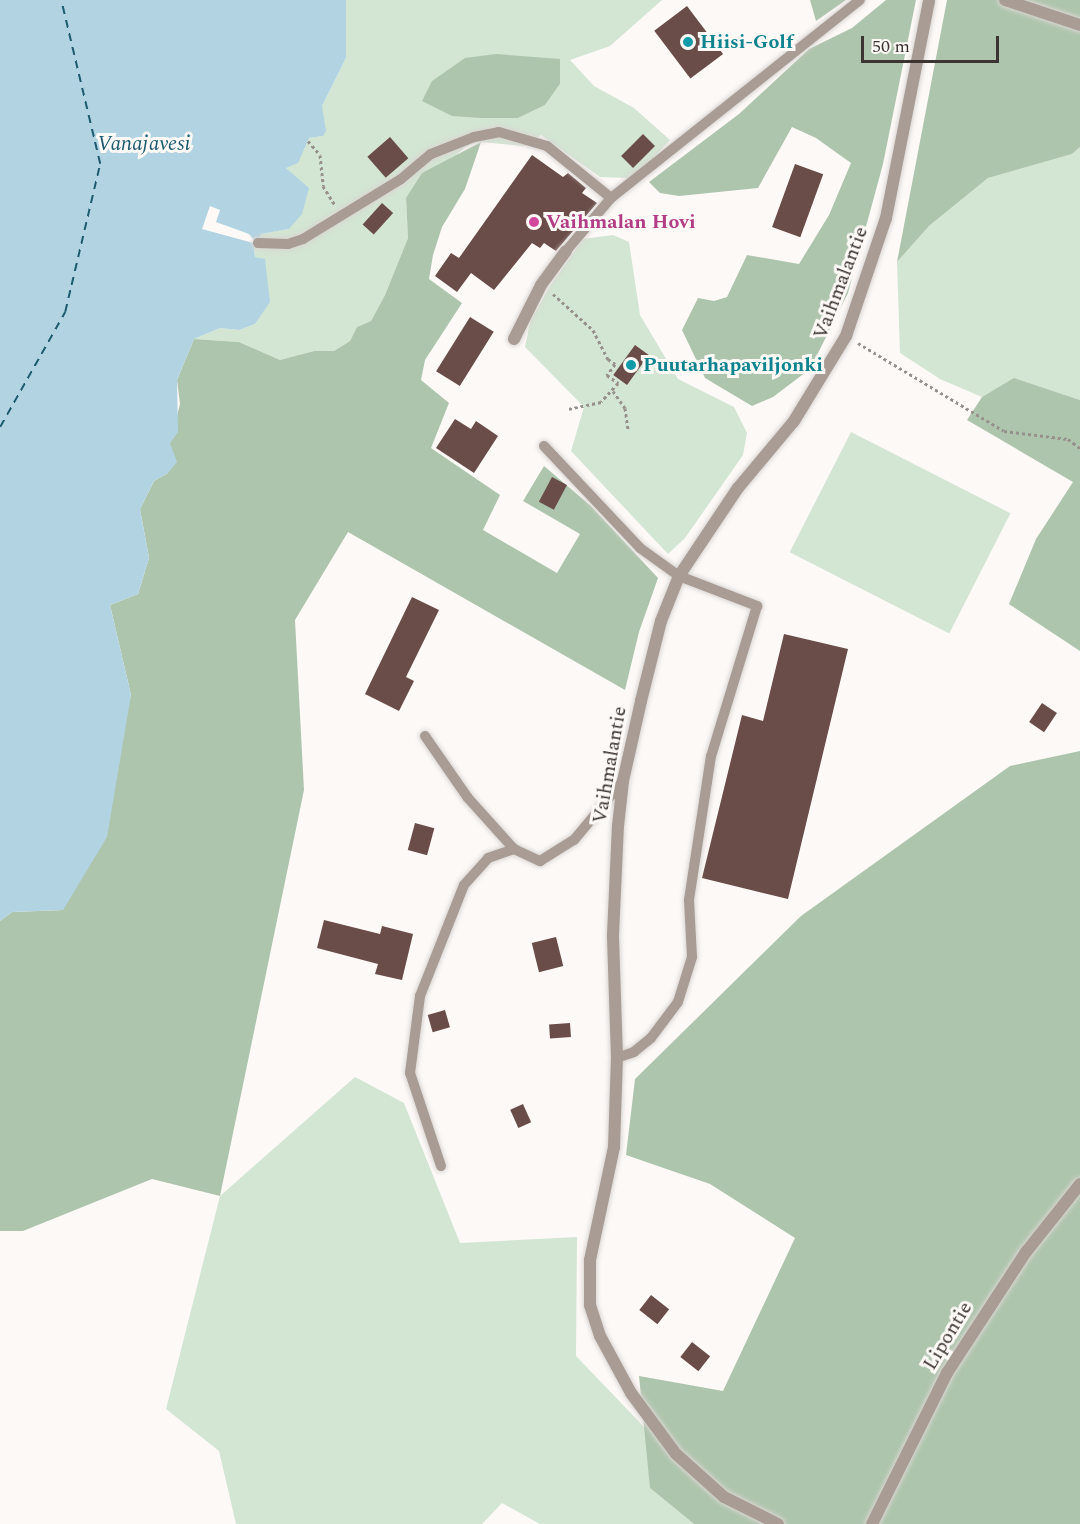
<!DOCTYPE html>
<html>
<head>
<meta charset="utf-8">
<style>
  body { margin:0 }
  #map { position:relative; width:1080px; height:1524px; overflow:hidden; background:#fdf9f7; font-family:Spectral,serif }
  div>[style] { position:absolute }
  .green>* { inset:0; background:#d3e5d3; transform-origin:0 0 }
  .forest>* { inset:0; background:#aec5ad }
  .water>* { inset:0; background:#b2d4e2 }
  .pier>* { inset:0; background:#fdf9f7 }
  .ferry>* { height:1.5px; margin-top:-0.75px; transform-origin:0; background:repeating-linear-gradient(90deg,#1b5a6f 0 8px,transparent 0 14px) }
  .building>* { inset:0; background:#6a4d48; transform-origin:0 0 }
  .path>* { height:3px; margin-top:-1.5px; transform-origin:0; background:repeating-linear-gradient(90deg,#97918e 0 3px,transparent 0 6px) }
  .roads { filter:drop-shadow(0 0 2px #dad6d3) drop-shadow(0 0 2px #dad6d3) }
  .service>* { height:10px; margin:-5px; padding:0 5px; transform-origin:5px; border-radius:5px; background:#a89c94 }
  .pedestrian>* { height:12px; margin:-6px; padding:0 6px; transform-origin:6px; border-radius:6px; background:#a89c94 }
  .minor>* { height:12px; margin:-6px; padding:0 6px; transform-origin:6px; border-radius:6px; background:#a89c94 }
  .tertiary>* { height:12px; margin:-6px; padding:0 6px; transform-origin:6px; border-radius:6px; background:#a89c94 }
  .dots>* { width:16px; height:16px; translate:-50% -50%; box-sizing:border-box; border:3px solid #fdf9f7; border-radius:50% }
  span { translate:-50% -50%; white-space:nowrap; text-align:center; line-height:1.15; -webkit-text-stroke:6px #fdf9f7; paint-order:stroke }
  .culture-label { font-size:20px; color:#0d838f; font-weight:700 }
  .left { translate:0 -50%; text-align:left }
  .hotel-label { font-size:20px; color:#b23c85; font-weight:700 }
  .street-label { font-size:20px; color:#3d3531 }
  .water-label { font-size:21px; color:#1b5a6f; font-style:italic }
  .scale { position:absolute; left:861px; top:36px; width:138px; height:27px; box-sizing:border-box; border:3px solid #3d3531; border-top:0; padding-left:8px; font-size:18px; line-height:21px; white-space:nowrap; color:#3d3531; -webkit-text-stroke:4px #fdf9f7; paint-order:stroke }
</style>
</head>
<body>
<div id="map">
  <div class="green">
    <i style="clip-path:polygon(evenodd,346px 0,662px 0,610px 46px,570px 60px,594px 86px,634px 108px,670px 140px,643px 169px,627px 178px,600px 177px,541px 135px,524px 146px,481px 142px,468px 145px,406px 198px,408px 238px,385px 295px,371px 321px,357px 327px,350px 341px,334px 351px,314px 351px,280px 360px,239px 342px,194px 339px,220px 328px,239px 330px,255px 324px,262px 313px,254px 249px,260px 234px,289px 229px,298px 180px,286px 168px,309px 138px,323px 136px,322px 106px,346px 58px,346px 0,559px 59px,560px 84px,545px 105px,518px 118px,559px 59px)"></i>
    <i style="clip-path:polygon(1080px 147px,1080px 400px,1015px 379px,982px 397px,940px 379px,900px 353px,897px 262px,929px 226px,988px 178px,1072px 154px)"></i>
    <i style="clip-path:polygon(613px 235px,629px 242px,640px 315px,678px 379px,734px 407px,747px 433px,743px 455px,685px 538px,668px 554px,571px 451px,584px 407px,525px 347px,530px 322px,550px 286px,583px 239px)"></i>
    <i style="left:851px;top:432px;width:179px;height:135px;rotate:27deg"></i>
    <i style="clip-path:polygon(355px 1077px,404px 1103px,460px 1243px,577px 1237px,576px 1356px,647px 1430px,650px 1488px,694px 1524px,540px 1524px,502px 1503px,482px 1524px,236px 1524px,219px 1451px,166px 1409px,220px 1196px)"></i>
  </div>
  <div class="forest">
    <i style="clip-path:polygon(810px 0,846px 0,816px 21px)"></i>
    <i style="clip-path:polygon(886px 0,916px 0,883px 164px,848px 293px,810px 369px,773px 397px,752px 406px,705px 378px,682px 330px,698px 298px,714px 301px,727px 297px,747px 255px,799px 264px,829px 215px,851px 163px,816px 138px,792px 127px,758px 188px,679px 196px,660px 193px,649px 182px,739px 114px,809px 49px,852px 28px)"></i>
    <i style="clip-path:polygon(947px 0,1080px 0,1080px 147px,1072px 154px,988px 178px,929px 226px,897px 262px)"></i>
    <i style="clip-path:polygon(496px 54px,560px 59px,560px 84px,545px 105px,518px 118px,481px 118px,452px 116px,422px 101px,432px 81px,465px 58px)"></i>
    <i style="clip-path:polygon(481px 142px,465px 189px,442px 227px,433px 255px,429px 279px,462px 303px,425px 360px,421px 380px,449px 403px,431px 448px,500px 495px,483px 530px,557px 573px,580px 534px,523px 501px,544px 466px,591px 506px,658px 578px,639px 632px,625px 690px,348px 532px,295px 620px,304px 790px,220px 1196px,152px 1179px,23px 1231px,0 1231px,0 921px,12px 912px,63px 910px,131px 695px,110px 605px,138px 594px,149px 558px,140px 509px,154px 481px,168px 473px,170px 443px,180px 404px,177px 380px,194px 339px,239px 342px,280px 360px,314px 351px,334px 351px,350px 341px,357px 327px,371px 321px,385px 295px,408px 238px,406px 198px,422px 173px)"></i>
    <i style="clip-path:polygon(1014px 378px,1080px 400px,1080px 651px,1009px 604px,1036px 539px,1073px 482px,967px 420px,982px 397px)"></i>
    <i style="clip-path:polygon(1080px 751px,1080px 1524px,694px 1524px,650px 1488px,639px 1376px,723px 1391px,795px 1238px,710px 1184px,626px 1155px,635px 1079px,801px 916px,1010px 766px)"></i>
  </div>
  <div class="water">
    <i style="clip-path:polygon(0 0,346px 0,346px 58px,322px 106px,326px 131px,323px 136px,309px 138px,298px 163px,286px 168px,309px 188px,302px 214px,289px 229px,261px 234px,254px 249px,255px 257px,265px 259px,270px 302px,255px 324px,239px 330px,220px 328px,194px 339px,177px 380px,178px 432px,170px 443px,177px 462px,168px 473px,154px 481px,140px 509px,149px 558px,138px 594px,110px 605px,131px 695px,107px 837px,63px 910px,12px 912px,0 921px)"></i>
  </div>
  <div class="pier">
    <i style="clip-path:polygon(210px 206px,220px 210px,216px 222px,249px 234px,257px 244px,202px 229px)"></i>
  </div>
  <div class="ferry">
    <i style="left:0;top:427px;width:132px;rotate:-60.5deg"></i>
    <i style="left:65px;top:312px;width:152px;rotate:-76.7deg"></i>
    <i style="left:100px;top:164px;width:169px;rotate:-103.4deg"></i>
  </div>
  <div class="building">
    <i style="left:687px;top:6px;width:60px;height:41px;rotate:53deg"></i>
    <i style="left:643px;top:134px;width:17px;height:31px;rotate:45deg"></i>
    <i style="left:390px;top:137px;width:28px;height:30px;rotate:49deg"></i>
    <i style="clip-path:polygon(532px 155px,563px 177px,568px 173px,586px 188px,582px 193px,597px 203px,556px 251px,544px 243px,540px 248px,532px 243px,494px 290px,471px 273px,457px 292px,435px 276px,451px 253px,459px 258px)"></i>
    <i style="left:795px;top:164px;width:30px;height:67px;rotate:20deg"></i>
    <i style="left:382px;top:203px;width:15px;height:29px;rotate:42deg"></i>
    <i style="left:470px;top:317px;width:28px;height:64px;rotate:32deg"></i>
    <i style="left:635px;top:345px;width:17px;height:37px;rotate:36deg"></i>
    <i style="clip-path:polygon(455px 419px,471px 429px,476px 421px,498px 436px,474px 473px,436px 448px)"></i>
    <i style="left:552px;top:477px;width:17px;height:28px;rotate:28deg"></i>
    <i style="clip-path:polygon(412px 597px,439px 610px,406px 677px,414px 681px,399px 711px,365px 694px)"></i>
    <i style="clip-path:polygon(784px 634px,848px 649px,788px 899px,702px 878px,742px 715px,763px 721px)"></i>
    <i style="left:1042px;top:703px;width:18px;height:23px;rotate:34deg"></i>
    <i style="left:415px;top:823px;width:20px;height:28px;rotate:15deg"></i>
    <i style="clip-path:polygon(324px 920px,380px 934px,382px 926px,413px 934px,402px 980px,375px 974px,378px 964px,317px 948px)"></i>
    <i style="left:556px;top:937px;width:30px;height:25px;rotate:76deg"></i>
    <i style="left:445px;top:1010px;width:18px;height:18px;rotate:74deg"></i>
    <i style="left:570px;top:1023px;width:14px;height:21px;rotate:86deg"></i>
    <i style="left:523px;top:1104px;width:20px;height:14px;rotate:66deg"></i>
    <i style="left:651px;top:1295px;width:23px;height:19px;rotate:38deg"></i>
    <i style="left:692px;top:1342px;width:23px;height:19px;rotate:38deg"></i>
  </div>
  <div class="path">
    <i style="left:308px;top:141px;width:18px;rotate:49deg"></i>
    <i style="left:320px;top:155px;width:31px;rotate:84deg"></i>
    <i style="left:323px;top:186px;width:22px;rotate:58deg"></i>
    <i style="left:553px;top:294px;width:54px;rotate:42deg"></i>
    <i style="left:593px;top:330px;width:33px;rotate:63deg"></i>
    <i style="left:608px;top:359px;width:9px;rotate:36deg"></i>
    <i style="left:615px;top:364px;width:14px;rotate:126deg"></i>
    <i style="left:607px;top:375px;width:14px;rotate:36deg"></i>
    <i style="left:618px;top:383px;width:25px;rotate:132deg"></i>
    <i style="left:601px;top:402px;width:33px;rotate:168deg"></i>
    <i style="left:858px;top:343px;width:170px;rotate:31.1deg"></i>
    <i style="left:1004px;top:431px;width:64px;rotate:7.1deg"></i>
    <i style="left:1068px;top:439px;width:15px;rotate:37deg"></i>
    <i style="left:613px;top:391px;width:21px;rotate:55deg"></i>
    <i style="left:625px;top:408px;width:21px;rotate:82deg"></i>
  </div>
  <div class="roads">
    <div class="service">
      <i style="left:258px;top:243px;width:30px;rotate:2deg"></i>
      <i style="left:288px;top:244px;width:16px;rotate:-18deg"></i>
      <i style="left:303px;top:239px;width:115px;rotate:-31.5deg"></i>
      <i style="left:401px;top:179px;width:39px;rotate:-40deg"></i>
      <i style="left:431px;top:154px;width:46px;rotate:-21.6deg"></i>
      <i style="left:474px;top:137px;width:25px;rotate:-11deg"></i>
      <i style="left:499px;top:132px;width:50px;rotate:16.3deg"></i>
      <i style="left:547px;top:146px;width:82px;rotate:39.1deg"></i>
      <i style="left:566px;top:251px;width:70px;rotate:-49.7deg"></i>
      <i style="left:611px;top:198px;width:318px;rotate:-38.5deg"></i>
      <i style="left:544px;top:446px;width:140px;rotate:46.7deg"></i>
      <i style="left:640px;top:548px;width:48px;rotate:35.7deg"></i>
      <i style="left:679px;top:576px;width:84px;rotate:21deg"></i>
      <i style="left:757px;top:606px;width:157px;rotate:107deg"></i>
      <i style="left:711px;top:756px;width:146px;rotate:98.7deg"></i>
      <i style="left:689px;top:900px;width:57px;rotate:87deg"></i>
      <i style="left:692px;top:957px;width:47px;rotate:107.3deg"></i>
      <i style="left:678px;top:1002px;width:45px;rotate:126.9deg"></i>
      <i style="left:651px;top:1038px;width:22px;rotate:141deg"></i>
      <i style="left:634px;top:1052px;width:18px;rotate:161deg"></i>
      <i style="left:425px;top:736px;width:75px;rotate:55.3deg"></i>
      <i style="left:468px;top:798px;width:69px;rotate:48deg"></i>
      <i style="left:441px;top:1166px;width:98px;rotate:-108.4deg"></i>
      <i style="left:410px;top:1073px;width:78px;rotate:-82.6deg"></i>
      <i style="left:420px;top:996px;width:119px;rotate:-68.4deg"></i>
      <i style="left:464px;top:885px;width:36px;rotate:-48deg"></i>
      <i style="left:488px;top:858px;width:28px;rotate:-19deg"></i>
      <i style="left:514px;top:849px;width:29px;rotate:25deg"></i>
      <i style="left:540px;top:861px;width:40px;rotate:-32deg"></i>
      <i style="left:574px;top:840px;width:77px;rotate:-50.3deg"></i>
    </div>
    <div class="pedestrian">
      <i style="left:514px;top:339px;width:60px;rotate:-63.4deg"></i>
      <i style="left:541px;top:285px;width:42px;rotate:-53.7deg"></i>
    </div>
    <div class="minor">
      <i style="left:1005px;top:0;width:79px;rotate:18.4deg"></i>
      <i style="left:778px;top:1524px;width:60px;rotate:-153.4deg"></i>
      <i style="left:724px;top:1497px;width:64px;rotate:-138.1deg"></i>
      <i style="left:676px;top:1454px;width:76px;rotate:-126.4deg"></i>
      <i style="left:631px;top:1393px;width:65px;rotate:-118.5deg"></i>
      <i style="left:600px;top:1336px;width:33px;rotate:-108deg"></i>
      <i style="left:590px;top:1305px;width:45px;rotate:-90deg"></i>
      <i style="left:590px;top:1260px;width:116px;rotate:-78deg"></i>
      <i style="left:614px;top:1147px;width:89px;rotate:-88.1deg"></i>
      <i style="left:617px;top:1058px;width:123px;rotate:-91.9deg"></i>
      <i style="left:613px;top:935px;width:109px;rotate:-87.4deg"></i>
      <i style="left:618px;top:826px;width:45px;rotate:-83.7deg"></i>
      <i style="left:623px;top:781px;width:82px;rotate:-77.3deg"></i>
      <i style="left:641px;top:701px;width:82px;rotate:-76deg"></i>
      <i style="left:661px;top:621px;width:48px;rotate:-68.2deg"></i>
      <i style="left:679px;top:576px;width:106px;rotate:-56.2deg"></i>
      <i style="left:738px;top:488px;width:87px;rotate:-50.1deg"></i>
      <i style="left:794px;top:421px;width:100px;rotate:-58.5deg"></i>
      <i style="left:846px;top:336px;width:125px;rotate:-71.3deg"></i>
      <i style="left:886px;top:218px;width:222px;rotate:-78.8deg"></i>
    </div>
    <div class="tertiary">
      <i style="left:872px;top:1524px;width:169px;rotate:-63.6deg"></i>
      <i style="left:947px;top:1373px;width:145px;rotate:-56.9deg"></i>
      <i style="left:1026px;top:1252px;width:87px;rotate:-51.5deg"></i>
    </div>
  </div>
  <div class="dots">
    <i style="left:688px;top:42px;background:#0f9aa8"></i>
    <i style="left:534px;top:222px;background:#d1479c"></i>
    <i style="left:631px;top:365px;background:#0f9aa8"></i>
  </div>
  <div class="culture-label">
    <span class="left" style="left:700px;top:42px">Hiisi-Golf</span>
    <span class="left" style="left:643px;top:365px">Puutarhapaviljonki</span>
  </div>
  <div class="hotel-label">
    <span class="left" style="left:546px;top:222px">Vaihmalan Hovi</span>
  </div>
  <div class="street-label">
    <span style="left:841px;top:283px;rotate:-69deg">Vaihmalantie</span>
    <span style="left:610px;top:765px;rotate:-80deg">Vaihmalantie</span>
    <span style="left:948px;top:1336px;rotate:-59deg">Lipontie</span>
  </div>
  <div class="water-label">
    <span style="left:144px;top:144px">Vanajavesi</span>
  </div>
  <div class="scale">50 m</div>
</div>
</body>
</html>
